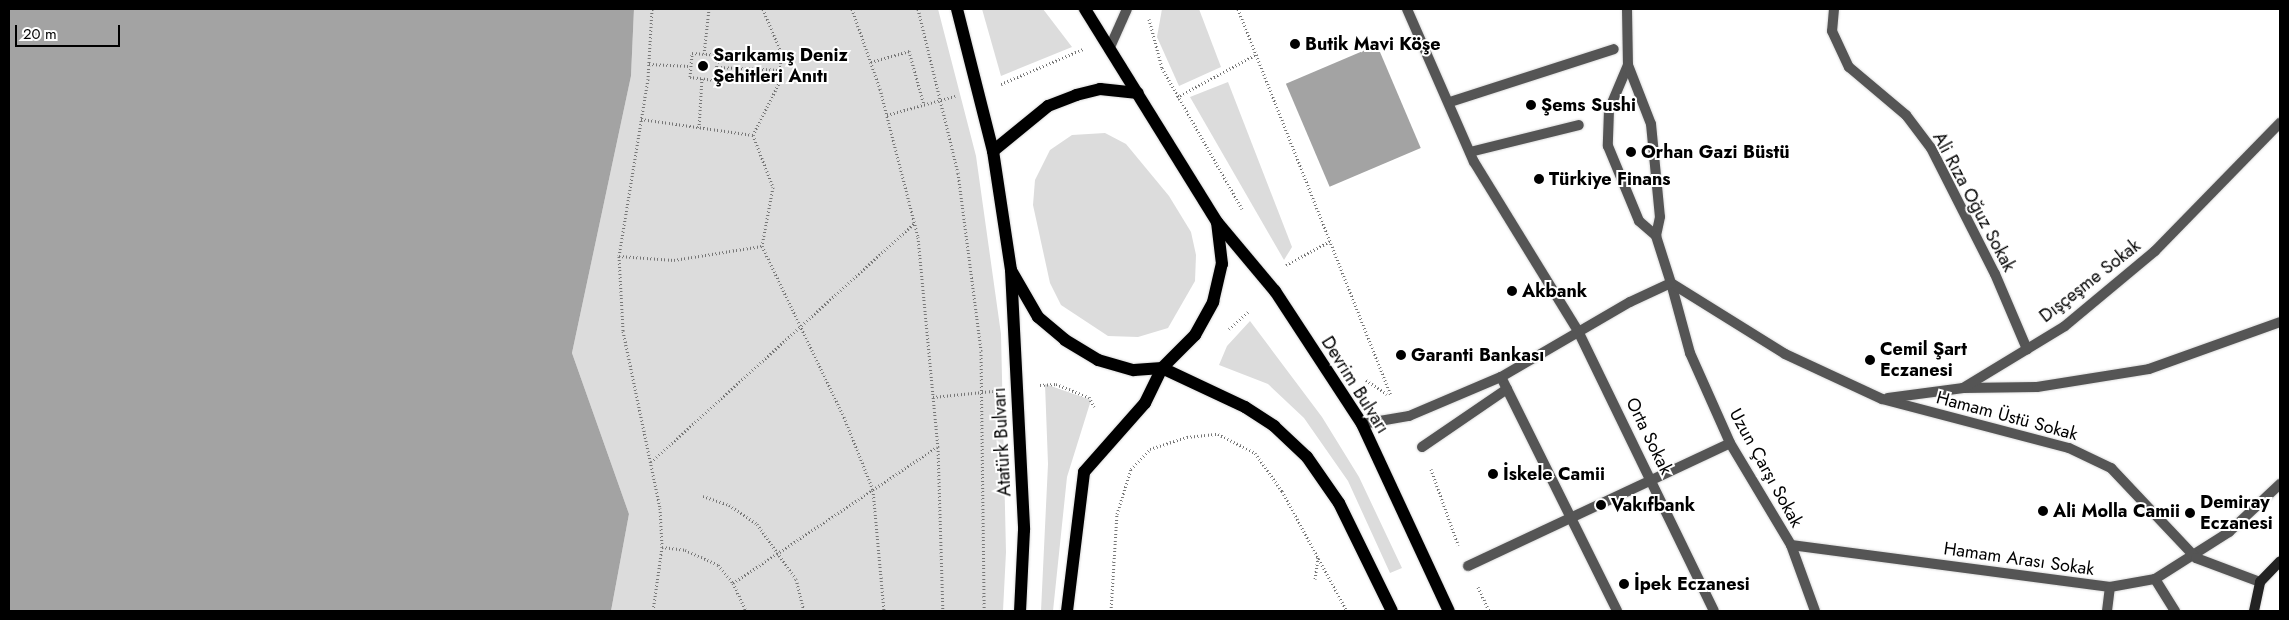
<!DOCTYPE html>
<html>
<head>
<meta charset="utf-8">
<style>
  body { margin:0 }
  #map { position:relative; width:2289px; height:620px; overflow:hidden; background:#fff; font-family:Jost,sans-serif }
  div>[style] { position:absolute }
  .green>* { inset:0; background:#dcdcdc }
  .water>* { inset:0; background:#a3a3a3; transform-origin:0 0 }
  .path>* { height:3px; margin-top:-1.5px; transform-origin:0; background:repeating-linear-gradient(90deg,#777 0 1px,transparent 0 3.5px) }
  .roads { filter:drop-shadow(0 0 1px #dbdbdb) drop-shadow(0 0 1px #dbdbdb) }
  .pedestrian>* { height:10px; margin:-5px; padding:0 5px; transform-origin:5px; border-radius:5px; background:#555 }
  .minor>* { height:10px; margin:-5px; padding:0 5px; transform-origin:5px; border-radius:5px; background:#555 }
  .tertiary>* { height:10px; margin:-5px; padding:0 5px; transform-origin:5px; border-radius:5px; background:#555 }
  .secondary>* { height:10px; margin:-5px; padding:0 5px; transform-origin:5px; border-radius:5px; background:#222 }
  .primary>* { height:12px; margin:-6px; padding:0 6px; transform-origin:6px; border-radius:6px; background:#000 }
  .dots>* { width:14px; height:14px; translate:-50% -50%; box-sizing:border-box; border:2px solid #fff; border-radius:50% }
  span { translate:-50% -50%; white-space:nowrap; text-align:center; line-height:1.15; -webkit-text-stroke:4px #fff; paint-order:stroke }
  .poi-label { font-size:18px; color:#000; font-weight:700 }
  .left { translate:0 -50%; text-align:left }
  .street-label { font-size:18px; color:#000 }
  .frame { position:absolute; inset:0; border:10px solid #000; pointer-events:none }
  .scale { position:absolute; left:15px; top:25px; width:105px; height:22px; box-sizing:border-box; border:2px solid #000; border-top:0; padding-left:6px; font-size:15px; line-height:18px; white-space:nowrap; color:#000; -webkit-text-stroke:4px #fff; paint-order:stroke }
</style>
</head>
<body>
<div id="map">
  <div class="green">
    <i style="clip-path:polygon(634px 9px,938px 9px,976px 156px,1001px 334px,1006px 552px,1003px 611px,611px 611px,629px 514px,572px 353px,631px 76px)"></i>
    <i style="clip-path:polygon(982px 9px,1043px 9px,1072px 47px,1001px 76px)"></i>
    <i style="clip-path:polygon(1162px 9px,1199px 9px,1221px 67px,1179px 86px,1157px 37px)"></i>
    <i style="clip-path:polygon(1228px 82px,1292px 247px,1284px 260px,1190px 97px)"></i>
    <i style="clip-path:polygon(1105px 133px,1126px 144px,1169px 196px,1191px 232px,1196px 255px,1195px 281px,1168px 328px,1138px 337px,1108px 336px,1061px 305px,1050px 283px,1033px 205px,1035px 180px,1050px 150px,1072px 135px)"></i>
    <i style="clip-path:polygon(1250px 321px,1322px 417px,1359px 477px,1402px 568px,1390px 573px,1348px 481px,1304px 418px,1268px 384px,1219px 365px,1227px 346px)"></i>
    <i style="clip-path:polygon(1045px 384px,1091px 400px,1067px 477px,1053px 611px,1041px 611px,1048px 464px)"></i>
  </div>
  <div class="water">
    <i style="clip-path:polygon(9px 9px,634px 9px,631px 76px,572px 353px,629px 514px,611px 611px,9px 611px)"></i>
    <i style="left:1377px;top:45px;width:112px;height:99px;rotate:67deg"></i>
  </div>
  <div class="path">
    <i style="left:652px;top:9px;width:70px;rotate:93.3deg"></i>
    <i style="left:648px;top:79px;width:179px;rotate:99.3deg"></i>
    <i style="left:619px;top:256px;width:75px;rotate:86.9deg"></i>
    <i style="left:623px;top:331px;width:181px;rotate:78.2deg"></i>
    <i style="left:660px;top:508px;width:39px;rotate:87deg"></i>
    <i style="left:662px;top:547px;width:65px;rotate:98deg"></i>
    <i style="left:763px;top:9px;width:47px;rotate:67.3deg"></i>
    <i style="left:781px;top:52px;width:29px;rotate:92deg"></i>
    <i style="left:780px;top:81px;width:60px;rotate:116.6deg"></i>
    <i style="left:753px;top:135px;width:56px;rotate:69deg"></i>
    <i style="left:773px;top:187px;width:60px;rotate:100.6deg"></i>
    <i style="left:762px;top:246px;width:190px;rotate:64.4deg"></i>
    <i style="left:844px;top:417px;width:79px;rotate:68.3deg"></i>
    <i style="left:873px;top:490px;width:121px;rotate:84.8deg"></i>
    <i style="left:852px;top:9px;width:85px;rotate:70.7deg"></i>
    <i style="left:880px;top:89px;width:153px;rotate:75.6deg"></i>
    <i style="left:918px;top:237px;width:211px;rotate:84.6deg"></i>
    <i style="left:938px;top:447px;width:164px;rotate:88.3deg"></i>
    <i style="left:918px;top:9px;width:169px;rotate:76.3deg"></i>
    <i style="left:958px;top:173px;width:179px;rotate:82.6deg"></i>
    <i style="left:981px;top:351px;width:260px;rotate:89.3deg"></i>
    <i style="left:1238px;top:9px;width:416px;rotate:68.4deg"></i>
    <i style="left:1149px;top:19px;width:51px;rotate:75.1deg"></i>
    <i style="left:1162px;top:68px;width:162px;rotate:60.4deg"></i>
    <i style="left:692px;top:53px;width:26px;rotate:4deg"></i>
    <i style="left:718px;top:55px;width:25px;rotate:97deg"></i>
    <i style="left:715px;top:80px;width:25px;rotate:-173deg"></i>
    <i style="left:690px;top:77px;width:24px;rotate:-85deg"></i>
    <i style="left:704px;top:54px;width:45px;rotate:-83.7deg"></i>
    <i style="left:871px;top:62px;width:40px;rotate:-16deg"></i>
    <i style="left:909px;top:51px;width:56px;rotate:74.5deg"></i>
    <i style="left:649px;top:64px;width:42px;rotate:2.7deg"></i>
    <i style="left:717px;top:67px;width:64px;rotate:2.7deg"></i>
    <i style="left:1001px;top:84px;width:89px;rotate:-23.1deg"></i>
    <i style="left:1177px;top:97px;width:91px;rotate:-28.3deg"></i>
    <i style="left:887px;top:115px;width:71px;rotate:-15.6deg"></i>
    <i style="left:641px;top:119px;width:113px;rotate:8.1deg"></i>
    <i style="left:699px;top:128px;width:50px;rotate:-86.6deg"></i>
    <i style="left:619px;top:256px;width:55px;rotate:4.2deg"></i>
    <i style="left:674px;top:260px;width:89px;rotate:-9deg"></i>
    <i style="left:1286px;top:265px;width:52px;rotate:-28.5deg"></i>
    <i style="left:1229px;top:329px;width:27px;rotate:-42deg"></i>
    <i style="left:1366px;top:380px;width:25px;rotate:34deg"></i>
    <i style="left:1040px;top:385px;width:16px;rotate:-4deg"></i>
    <i style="left:1056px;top:384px;width:35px;rotate:22deg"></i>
    <i style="left:1089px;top:397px;width:11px;rotate:63deg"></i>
    <i style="left:933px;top:397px;width:60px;rotate:-5.7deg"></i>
    <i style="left:651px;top:462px;width:356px;rotate:-42.2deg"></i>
    <i style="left:1431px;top:469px;width:81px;rotate:70.4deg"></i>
    <i style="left:703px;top:496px;width:28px;rotate:19deg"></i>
    <i style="left:729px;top:505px;width:34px;rotate:34deg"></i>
    <i style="left:757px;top:524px;width:67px;rotate:54.7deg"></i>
    <i style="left:796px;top:579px;width:33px;rotate:76deg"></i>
    <i style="left:662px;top:547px;width:23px;rotate:7deg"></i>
    <i style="left:685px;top:550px;width:36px;rotate:24deg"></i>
    <i style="left:718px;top:565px;width:23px;rotate:50deg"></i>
    <i style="left:733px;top:583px;width:31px;rotate:65deg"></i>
    <i style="left:1315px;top:579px;width:22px;rotate:-82deg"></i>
    <i style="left:733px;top:583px;width:245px;rotate:-33.7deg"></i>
    <i style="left:1478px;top:587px;width:26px;rotate:65deg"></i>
    <i style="left:1111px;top:611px;width:97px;rotate:-86.5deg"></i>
    <i style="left:1117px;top:514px;width:47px;rotate:-72.7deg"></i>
    <i style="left:1131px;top:469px;width:28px;rotate:-46deg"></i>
    <i style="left:1150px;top:449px;width:39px;rotate:-18deg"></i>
    <i style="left:1187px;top:437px;width:31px;rotate:-6deg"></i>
    <i style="left:1218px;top:434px;width:42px;rotate:27.2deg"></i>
    <i style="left:1255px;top:453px;width:47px;rotate:54.6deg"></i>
    <i style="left:1282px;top:491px;width:136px;rotate:61.6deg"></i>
  </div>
  <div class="roads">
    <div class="pedestrian">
      <i style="left:1407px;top:9px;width:167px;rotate:66.4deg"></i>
      <i style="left:1474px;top:162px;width:198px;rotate:58.4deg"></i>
      <i style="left:1578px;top:331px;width:311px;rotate:64.1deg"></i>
      <i style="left:1450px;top:102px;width:172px;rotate:-17.9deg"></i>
      <i style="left:1470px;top:152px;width:112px;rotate:-13.9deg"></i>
      <i style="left:1671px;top:283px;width:73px;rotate:74.8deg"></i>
      <i style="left:1690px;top:353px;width:98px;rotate:66deg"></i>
      <i style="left:1730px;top:443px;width:119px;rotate:59.1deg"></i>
      <i style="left:1791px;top:545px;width:70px;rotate:70deg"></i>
      <i style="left:1501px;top:377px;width:261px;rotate:63.6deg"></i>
      <i style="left:1422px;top:447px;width:103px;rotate:-34.3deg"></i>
      <i style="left:1791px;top:545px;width:322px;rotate:7.5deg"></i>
      <i style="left:2110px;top:587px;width:46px;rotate:-10.1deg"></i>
      <i style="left:2155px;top:579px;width:88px;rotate:-32.4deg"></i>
      <i style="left:2229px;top:532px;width:70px;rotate:-43.3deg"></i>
      <i style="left:1468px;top:566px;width:289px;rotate:-25.1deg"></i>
      <i style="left:2155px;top:579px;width:38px;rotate:58deg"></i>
      <i style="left:2107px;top:611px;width:24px;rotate:-83deg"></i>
    </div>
    <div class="minor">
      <i style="left:1834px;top:9px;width:22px;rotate:95deg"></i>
      <i style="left:1832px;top:31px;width:40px;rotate:65deg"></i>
      <i style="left:1849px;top:67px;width:75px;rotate:40.1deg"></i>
      <i style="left:1906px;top:115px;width:41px;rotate:52.9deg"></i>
      <i style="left:1931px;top:148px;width:141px;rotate:63.1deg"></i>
      <i style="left:1995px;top:274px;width:82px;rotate:66.9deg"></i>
      <i style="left:1963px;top:388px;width:74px;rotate:-0.8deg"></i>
      <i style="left:2037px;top:387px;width:113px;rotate:-9.1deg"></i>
      <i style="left:2149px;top:369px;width:139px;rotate:-19.7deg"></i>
    </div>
    <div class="tertiary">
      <i style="left:1627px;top:9px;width:56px;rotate:89deg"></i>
      <i style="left:1628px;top:65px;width:49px;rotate:112.9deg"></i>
      <i style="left:1609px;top:110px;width:36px;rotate:92deg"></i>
      <i style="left:1608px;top:146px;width:81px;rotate:67.5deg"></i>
      <i style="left:1639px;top:221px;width:23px;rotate:41deg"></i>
      <i style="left:1111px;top:45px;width:39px;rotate:-66deg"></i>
      <i style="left:1628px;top:65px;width:63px;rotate:68.7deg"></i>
      <i style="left:1651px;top:124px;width:93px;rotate:84.5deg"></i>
      <i style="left:1660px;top:217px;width:19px;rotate:102deg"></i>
      <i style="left:1656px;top:236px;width:49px;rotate:72.3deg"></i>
      <i style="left:1671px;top:283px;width:134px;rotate:31.9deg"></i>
      <i style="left:1785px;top:354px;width:107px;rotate:24.9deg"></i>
      <i style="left:1882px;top:399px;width:193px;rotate:14.7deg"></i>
      <i style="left:2069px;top:448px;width:47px;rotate:25.5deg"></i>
      <i style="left:2111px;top:468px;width:124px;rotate:46.6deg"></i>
      <i style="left:2196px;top:558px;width:68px;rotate:20.6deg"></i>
      <i style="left:1888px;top:398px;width:76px;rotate:-7.6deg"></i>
      <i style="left:1963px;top:388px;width:119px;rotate:-31.3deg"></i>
      <i style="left:2065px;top:326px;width:117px;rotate:-39.8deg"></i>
      <i style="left:2155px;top:251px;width:179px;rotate:-45.7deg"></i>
      <i style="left:1362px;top:424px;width:48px;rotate:-9.7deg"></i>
      <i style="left:1409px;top:416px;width:100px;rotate:-23deg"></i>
      <i style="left:1501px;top:377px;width:149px;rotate:-30.2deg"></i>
      <i style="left:1630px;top:302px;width:45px;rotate:-24.9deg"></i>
    </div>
    <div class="secondary">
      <i style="left:2254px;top:611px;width:30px;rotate:-78deg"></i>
      <i style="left:2260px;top:582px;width:29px;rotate:-46deg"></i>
    </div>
    <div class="primary">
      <i style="left:957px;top:9px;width:146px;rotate:75.8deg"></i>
      <i style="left:993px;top:151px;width:120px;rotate:81.4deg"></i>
      <i style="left:1011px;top:270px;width:260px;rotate:87.1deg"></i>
      <i style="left:1024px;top:530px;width:81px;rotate:92.8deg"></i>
      <i style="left:993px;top:151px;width:71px;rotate:-39.3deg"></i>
      <i style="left:1048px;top:106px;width:30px;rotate:-21deg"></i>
      <i style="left:1076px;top:95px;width:25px;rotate:-14deg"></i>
      <i style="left:1100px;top:89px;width:38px;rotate:6deg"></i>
      <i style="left:1217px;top:222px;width:90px;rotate:50deg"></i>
      <i style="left:1275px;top:291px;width:159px;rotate:56.8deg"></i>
      <i style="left:1362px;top:424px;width:206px;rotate:65.1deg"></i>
      <i style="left:1012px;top:272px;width:52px;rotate:60deg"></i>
      <i style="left:1038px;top:317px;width:35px;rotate:40deg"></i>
      <i style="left:1065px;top:340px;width:39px;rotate:31deg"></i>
      <i style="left:1098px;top:360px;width:37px;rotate:16deg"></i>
      <i style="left:1134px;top:370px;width:28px;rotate:-4deg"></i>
      <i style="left:1162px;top:368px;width:92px;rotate:25.2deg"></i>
      <i style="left:1245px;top:407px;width:35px;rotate:33deg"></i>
      <i style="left:1274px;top:426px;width:45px;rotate:43.2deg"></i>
      <i style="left:1307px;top:457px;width:56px;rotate:55.2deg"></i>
      <i style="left:1339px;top:503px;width:120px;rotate:63.9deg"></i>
      <i style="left:1067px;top:611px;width:140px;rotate:-83deg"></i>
      <i style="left:1084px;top:472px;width:92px;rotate:-48.5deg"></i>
      <i style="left:1145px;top:403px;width:39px;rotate:-64deg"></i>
      <i style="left:1162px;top:368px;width:47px;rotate:-45deg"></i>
      <i style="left:1195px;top:335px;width:38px;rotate:-61deg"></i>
      <i style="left:1213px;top:302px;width:39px;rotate:-77deg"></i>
      <i style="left:1222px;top:264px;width:42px;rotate:-96.8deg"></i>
      <i style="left:1217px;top:222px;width:251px;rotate:-121.8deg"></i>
    </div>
  </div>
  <div class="dots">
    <i style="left:1295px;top:44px;background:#000"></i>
    <i style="left:703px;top:66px;background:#000"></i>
    <i style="left:1531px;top:105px;background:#000"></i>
    <i style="left:1631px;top:152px;background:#000"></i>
    <i style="left:1539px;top:179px;background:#000"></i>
    <i style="left:1512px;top:291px;background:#000"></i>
    <i style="left:1401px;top:355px;background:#000"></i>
    <i style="left:1870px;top:360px;background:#000"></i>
    <i style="left:1493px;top:474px;background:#000"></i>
    <i style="left:1601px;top:505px;background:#000"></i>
    <i style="left:2043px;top:511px;background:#000"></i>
    <i style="left:2190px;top:513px;background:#000"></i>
    <i style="left:1624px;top:584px;background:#000"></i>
  </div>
  <div class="poi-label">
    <span class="left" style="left:1305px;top:44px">Butik Mavi Köşe</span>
    <span class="left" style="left:713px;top:66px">Sarıkamış Deniz<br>Şehitleri Anıtı</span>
    <span class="left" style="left:1541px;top:105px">Şems Sushi</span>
    <span class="left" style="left:1641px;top:152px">Orhan Gazi Büstü</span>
    <span class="left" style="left:1549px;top:179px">Türkiye Finans</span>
    <span class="left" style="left:1522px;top:291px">Akbank</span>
    <span class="left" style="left:1880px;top:360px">Cemil Şart<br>Eczanesi</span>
    <span class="left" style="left:1411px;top:355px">Garanti Bankası</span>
    <span class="left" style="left:1503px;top:474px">İskele Camii</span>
    <span class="left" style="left:2200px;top:513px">Demiray<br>Eczanesi</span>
    <span class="left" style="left:1611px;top:505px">Vakıfbank</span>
    <span class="left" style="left:2053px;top:511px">Ali Molla Camii</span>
    <span class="left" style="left:1634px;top:584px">İpek Eczanesi</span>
  </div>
  <div class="street-label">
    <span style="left:1974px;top:202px;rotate:62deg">Ali Rıza Oğuz Sokak</span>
    <span style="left:2090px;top:281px;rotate:-38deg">Dışçeşme Sokak</span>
    <span style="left:1355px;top:385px;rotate:58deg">Devrim Bulvarı</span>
    <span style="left:2007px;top:416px;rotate:15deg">Hamam Üstü Sokak</span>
    <span style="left:1649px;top:436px;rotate:64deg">Orta Sokak</span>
    <span style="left:1002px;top:442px;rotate:-93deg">Atatürk Bulvarı</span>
    <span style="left:1766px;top:468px;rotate:61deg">Uzun Çarşı Sokak</span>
    <span style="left:2019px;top:559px;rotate:8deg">Hamam Arası Sokak</span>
  </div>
  <div class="frame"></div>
  <div class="scale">20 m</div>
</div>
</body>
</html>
